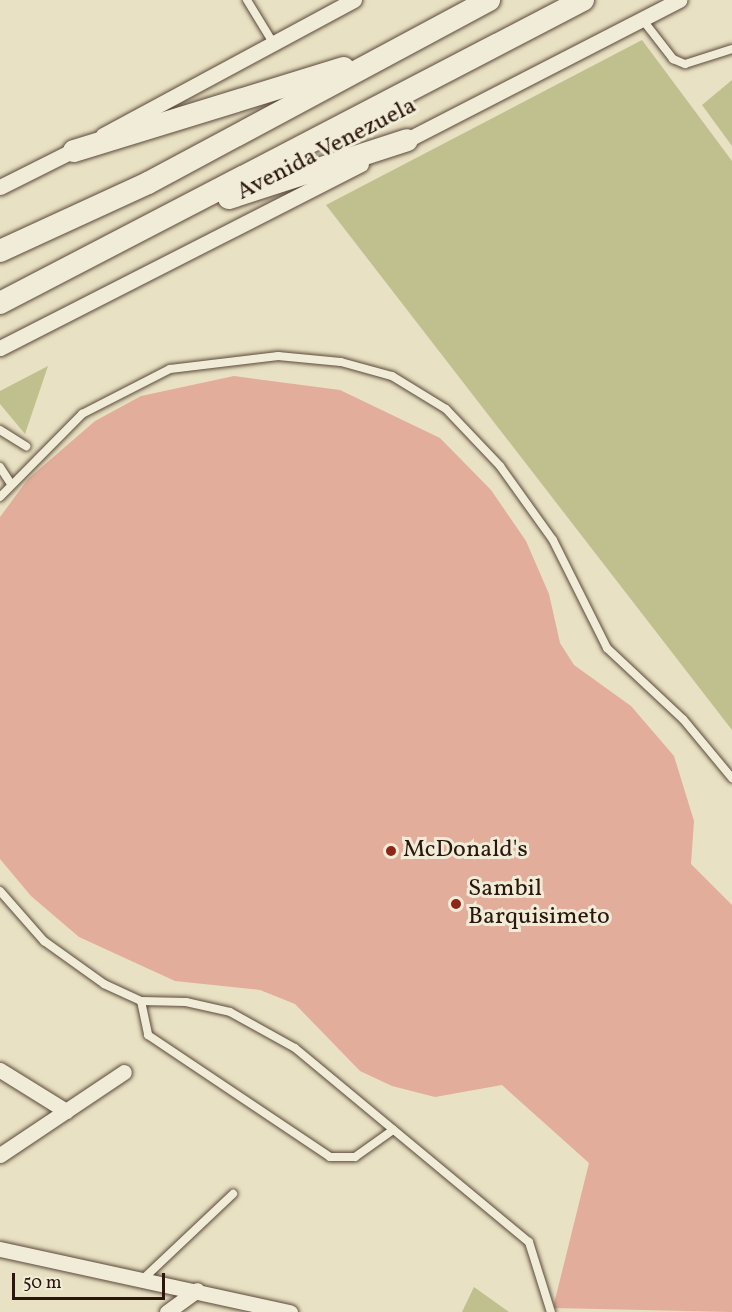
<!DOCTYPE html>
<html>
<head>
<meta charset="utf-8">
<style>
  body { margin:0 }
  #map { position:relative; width:732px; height:1312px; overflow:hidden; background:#e9e1c3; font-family:Vollkorn,serif }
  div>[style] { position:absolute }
  .green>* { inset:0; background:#bfc08e }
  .building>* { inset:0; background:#e2ad9b }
  .roads { filter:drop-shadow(0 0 2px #5a493a) drop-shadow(0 0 2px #5a493a) }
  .lane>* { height:8px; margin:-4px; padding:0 4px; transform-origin:4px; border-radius:4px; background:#f1ecd8 }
  .street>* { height:15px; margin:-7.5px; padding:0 7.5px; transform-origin:7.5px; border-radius:7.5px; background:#f1ecd8 }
  .secondary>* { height:22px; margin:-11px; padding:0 11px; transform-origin:11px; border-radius:11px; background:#f1ecd8 }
  .dots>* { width:16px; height:16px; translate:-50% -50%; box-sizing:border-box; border:3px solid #f1ecd8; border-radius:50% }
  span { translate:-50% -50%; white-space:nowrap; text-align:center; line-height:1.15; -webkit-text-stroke:6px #f1ecd8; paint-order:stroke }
  .street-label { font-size:24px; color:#2a160d }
  .poi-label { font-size:24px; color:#2a160d }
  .left { translate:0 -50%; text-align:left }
  .scale { position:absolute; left:12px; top:1273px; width:153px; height:27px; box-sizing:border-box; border:3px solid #2a160d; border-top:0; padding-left:8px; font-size:18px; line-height:21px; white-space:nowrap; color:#2a160d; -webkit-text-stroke:4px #f1ecd8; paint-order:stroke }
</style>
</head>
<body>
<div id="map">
  <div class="green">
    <i style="clip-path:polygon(642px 40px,732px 161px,732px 730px,326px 205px)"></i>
    <i style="clip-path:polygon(732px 80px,732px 146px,702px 105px)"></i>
    <i style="clip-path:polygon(48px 366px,25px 434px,0 404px,0 391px)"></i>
    <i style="clip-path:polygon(474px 1287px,509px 1312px,462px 1312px)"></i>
  </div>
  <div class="building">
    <i style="clip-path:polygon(234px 376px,340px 390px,440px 438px,491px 490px,526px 541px,549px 594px,560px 643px,574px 665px,631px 706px,674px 756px,694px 821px,691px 864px,732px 905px,732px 1312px,553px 1308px,589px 1163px,502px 1085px,435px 1097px,392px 1086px,360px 1071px,295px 1004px,260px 990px,175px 981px,79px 937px,31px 896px,0 859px,0 517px,28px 479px,95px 421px,141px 396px)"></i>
  </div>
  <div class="roads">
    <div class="lane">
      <i style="left:247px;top:0;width:48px;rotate:58.6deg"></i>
      <i style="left:642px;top:19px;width:51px;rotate:52.2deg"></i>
      <i style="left:673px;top:59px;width:13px;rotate:23deg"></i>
      <i style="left:685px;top:64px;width:49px;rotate:-17.7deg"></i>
      <i style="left:0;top:430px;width:31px;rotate:32deg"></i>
      <i style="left:0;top:467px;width:20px;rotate:57deg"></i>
      <i style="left:0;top:497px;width:117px;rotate:-45.3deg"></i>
      <i style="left:82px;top:414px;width:99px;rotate:-27.1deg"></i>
      <i style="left:170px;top:369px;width:109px;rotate:-6.9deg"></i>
      <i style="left:278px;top:356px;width:63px;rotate:5.4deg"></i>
      <i style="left:341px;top:362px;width:53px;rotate:15.4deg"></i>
      <i style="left:392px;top:376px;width:63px;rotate:31.4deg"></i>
      <i style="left:446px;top:409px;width:79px;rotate:46.5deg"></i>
      <i style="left:500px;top:466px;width:91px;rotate:54.4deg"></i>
      <i style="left:553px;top:540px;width:121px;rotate:63.4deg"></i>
      <i style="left:607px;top:648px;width:104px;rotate:43.1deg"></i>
      <i style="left:683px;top:719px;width:77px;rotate:50.3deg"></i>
      <i style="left:0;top:891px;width:67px;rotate:48.7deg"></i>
      <i style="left:44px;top:941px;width:74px;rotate:35.6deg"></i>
      <i style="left:104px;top:984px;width:41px;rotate:24.7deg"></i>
      <i style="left:141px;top:1001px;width:45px;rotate:1.3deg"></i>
      <i style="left:186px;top:1002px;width:45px;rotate:12.8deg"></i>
      <i style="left:230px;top:1012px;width:74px;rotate:29deg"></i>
      <i style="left:295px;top:1048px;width:304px;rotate:39.7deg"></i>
      <i style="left:529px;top:1242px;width:73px;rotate:72.6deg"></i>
      <i style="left:141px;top:1001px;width:35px;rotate:78deg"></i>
      <i style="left:148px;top:1035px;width:219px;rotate:33.8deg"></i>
      <i style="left:330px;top:1157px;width:25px"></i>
      <i style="left:355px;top:1157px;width:47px;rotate:-35.4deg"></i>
      <i style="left:143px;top:1279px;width:124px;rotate:-43.4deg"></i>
    </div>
    <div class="street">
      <i style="left:103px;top:135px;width:285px;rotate:-28.3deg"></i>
      <i style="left:401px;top:143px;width:313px;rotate:-27.2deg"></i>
      <i style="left:0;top:187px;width:92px;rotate:-26.6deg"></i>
      <i style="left:0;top:348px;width:405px;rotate:-27deg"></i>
      <i style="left:0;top:1070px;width:78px;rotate:31.8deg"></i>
      <i style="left:0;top:1155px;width:149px;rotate:-33.8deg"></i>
      <i style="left:0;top:1249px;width:297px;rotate:12.3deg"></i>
      <i style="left:167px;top:1312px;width:37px;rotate:-36deg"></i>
    </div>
    <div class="secondary">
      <i style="left:74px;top:151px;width:282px;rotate:-17.1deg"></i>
      <i style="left:229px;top:198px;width:187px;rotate:-18deg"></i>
      <i style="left:0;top:251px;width:163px;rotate:-24.7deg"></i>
      <i style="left:148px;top:183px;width:387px;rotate:-28.2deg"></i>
      <i style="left:0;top:303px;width:657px;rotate:-27.46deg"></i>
    </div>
  </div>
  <div class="dots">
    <i style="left:391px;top:851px;background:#8f2418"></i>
    <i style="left:456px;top:904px;background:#8f2418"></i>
  </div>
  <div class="street-label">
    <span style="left:327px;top:150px;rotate:-27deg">Avenida Venezuela</span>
  </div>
  <div class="poi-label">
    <span class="left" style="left:403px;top:851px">McDonald's</span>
    <span class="left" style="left:468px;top:904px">Sambil<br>Barquisimeto</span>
  </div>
  <div class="scale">50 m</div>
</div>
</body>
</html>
